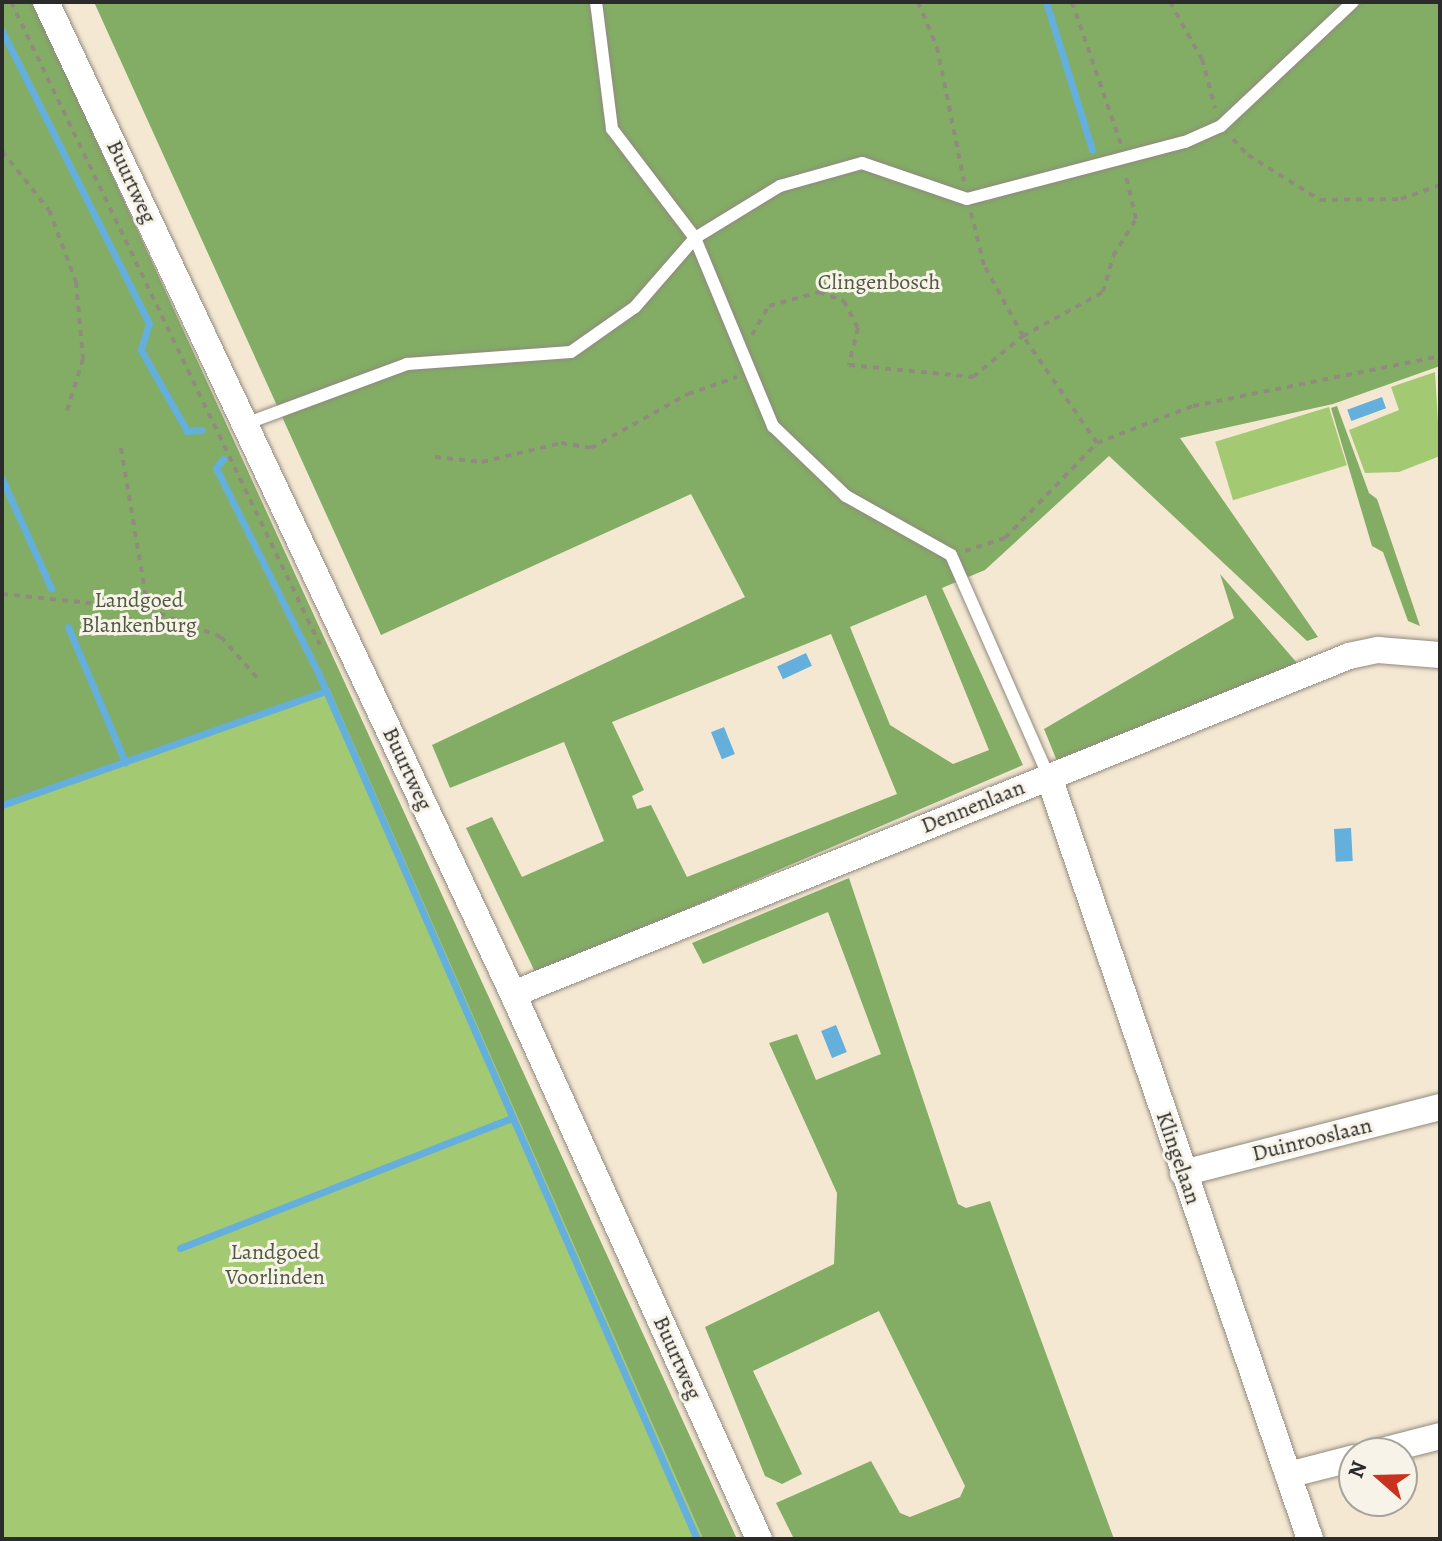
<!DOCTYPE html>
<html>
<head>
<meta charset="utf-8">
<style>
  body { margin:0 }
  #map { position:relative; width:1442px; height:1541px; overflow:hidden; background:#f5e8d3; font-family:Alegreya,serif }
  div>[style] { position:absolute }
  .green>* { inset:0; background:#a4c973; transform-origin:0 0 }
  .forest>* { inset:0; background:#83ad65 }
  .water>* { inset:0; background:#64afdc; transform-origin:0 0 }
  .stream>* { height:7px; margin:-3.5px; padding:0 3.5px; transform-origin:3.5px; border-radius:3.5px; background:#64afdc }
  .path>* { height:4px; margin-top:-2px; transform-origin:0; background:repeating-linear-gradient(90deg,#908a7f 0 6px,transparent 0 12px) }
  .roads { filter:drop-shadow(0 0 2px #908a7f) drop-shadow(0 0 2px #908a7f) }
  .service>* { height:12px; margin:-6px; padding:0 6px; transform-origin:6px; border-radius:6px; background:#fff }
  .minor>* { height:26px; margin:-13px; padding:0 13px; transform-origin:13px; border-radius:13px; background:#fff }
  span { translate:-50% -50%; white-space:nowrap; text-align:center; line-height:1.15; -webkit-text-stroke:6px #f7f3e8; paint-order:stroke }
  .street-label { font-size:22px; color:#2b2b2b }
  .park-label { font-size:22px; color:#4f5a41 }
  .frame { position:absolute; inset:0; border:4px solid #2b2b2b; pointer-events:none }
  .north { position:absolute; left:1338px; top:1437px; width:80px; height:80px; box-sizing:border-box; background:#f7f3e8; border:2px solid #a5a39c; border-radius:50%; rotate:290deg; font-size:22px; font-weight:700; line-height:32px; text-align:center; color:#2b2b2b }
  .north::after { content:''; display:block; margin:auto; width:28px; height:36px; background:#c8321e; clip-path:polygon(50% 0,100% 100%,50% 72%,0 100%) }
</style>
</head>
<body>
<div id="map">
  <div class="green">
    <i style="clip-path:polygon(2px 31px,323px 690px,329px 687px,703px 1539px,2px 1539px)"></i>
    <i style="clip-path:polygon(1435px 372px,1440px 456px,1399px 472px,1365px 473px,1349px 430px,1399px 410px,1391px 387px)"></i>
    <i style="left:1329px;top:407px;width:61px;height:119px;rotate:73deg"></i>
  </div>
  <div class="forest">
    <i style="clip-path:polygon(2px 2px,33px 2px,737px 1539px,703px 1539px,329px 688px,2px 804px)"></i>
    <i style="clip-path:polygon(evenodd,94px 2px,1440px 2px,1440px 366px,1333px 404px,1180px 438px,1318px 637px,1307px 641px,1109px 456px,985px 570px,942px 588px,1023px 765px,536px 974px,466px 828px,492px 817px,522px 877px,604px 841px,564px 742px,450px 788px,432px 745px,745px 597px,691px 494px,381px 635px,94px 2px,926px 595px,989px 750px,953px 764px,890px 725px,850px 627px,926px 595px,94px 2px,831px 634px,897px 794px,687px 877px,651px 805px,637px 809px,632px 796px,644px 790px,612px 722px,831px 634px)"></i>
    <i style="clip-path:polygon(1337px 406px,1369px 493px,1377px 499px,1420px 626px,1408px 621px,1383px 552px,1372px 546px,1331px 408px)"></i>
    <i style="clip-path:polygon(1220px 574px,1297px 663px,1057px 761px,1044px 729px,1234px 618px)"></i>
    <i style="clip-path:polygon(849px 878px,958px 1204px,966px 1208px,990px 1201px,1114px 1539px,794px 1539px,776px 1503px,871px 1461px,900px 1513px,910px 1517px,960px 1497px,965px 1486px,879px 1311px,753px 1371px,802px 1474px,782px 1484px,765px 1476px,705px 1327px,834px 1264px,837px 1193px,769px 1043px,797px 1034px,816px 1080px,881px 1054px,828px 912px,703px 964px,692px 943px)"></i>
  </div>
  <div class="water">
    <i style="left:1382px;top:397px;width:12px;height:37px;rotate:70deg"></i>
    <i style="left:806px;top:653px;width:14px;height:32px;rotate:65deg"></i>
    <i style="left:724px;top:727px;width:29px;height:14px;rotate:68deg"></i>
    <i style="left:1351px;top:828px;width:33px;height:17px;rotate:87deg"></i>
    <i style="left:836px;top:1025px;width:29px;height:16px;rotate:68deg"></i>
  </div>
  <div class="stream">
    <i style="left:1046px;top:2px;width:155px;rotate:72.7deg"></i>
    <i style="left:2px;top:31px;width:327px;rotate:63.3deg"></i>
    <i style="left:149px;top:323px;width:28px;rotate:107deg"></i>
    <i style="left:141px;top:350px;width:93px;rotate:60.4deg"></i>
    <i style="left:187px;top:431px;width:15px;rotate:-4deg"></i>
    <i style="left:223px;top:459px;width:11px;rotate:128deg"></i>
    <i style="left:216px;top:468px;width:233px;rotate:63.5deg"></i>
    <i style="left:320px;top:677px;width:941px;rotate:66.38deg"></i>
    <i style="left:2px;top:479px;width:120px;rotate:65.8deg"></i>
    <i style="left:68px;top:627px;width:147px;rotate:67.1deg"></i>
    <i style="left:2px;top:805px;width:340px;rotate:-19.4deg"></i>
    <i style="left:180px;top:1248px;width:357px;rotate:-21.4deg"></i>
  </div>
  <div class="path">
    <i style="left:11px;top:2px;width:713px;rotate:64.33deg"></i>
    <i style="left:918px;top:2px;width:49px;rotate:67.1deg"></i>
    <i style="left:937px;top:47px;width:137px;rotate:78.6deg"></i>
    <i style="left:1072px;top:2px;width:150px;rotate:71deg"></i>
    <i style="left:1170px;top:2px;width:65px;rotate:60.7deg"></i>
    <i style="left:1202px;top:59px;width:51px;rotate:75.1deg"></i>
    <i style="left:1233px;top:139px;width:22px;rotate:47deg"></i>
    <i style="left:1248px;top:155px;width:85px;rotate:32deg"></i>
    <i style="left:1320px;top:200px;width:81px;rotate:-0.7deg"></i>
    <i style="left:1401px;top:199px;width:41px;rotate:-19.7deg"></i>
    <i style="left:2px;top:151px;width:75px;rotate:51.5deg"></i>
    <i style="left:49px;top:210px;width:77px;rotate:69.4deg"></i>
    <i style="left:76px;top:282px;width:77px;rotate:84.8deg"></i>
    <i style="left:83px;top:359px;width:58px;rotate:107.2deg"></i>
    <i style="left:752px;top:335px;width:34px;rotate:-60deg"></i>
    <i style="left:769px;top:306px;width:52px;rotate:-15.6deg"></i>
    <i style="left:819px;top:292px;width:27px;rotate:20deg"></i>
    <i style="left:844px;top:301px;width:30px;rotate:63deg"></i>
    <i style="left:858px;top:328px;width:38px;rotate:104deg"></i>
    <i style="left:849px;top:365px;width:125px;rotate:5.5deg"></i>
    <i style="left:973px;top:377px;width:65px;rotate:-39.4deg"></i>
    <i style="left:1023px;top:336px;width:91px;rotate:-28.8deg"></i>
    <i style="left:1103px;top:292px;width:37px;rotate:-74deg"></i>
    <i style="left:1113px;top:256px;width:44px;rotate:-58.1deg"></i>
    <i style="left:1136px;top:219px;width:44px;rotate:-103.1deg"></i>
    <i style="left:1097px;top:443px;width:103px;rotate:-21.1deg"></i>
    <i style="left:1193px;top:406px;width:252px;rotate:-11.4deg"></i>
    <i style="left:121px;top:448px;width:163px;rotate:80.5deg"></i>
    <i style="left:435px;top:457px;width:47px;rotate:6.1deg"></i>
    <i style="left:482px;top:462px;width:81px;rotate:-13.5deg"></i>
    <i style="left:561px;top:443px;width:30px;rotate:9deg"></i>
    <i style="left:591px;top:448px;width:111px;rotate:-29.1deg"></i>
    <i style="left:688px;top:394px;width:52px;rotate:-19.1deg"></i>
    <i style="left:965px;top:551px;width:42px;rotate:-18deg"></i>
    <i style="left:1005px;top:538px;width:132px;rotate:-45.9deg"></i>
    <i style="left:1097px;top:443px;width:130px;rotate:-124.7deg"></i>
    <i style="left:1023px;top:336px;width:81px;rotate:-118.8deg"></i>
    <i style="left:984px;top:265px;width:54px;rotate:-104deg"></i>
    <i style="left:2px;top:594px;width:147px;rotate:5.9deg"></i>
    <i style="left:148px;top:609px;width:78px;rotate:21deg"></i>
    <i style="left:221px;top:637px;width:59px;rotate:48.4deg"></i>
  </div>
  <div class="roads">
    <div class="service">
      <i style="left:596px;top:2px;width:128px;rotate:82.8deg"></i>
      <i style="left:612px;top:129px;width:137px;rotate:52.7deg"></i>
      <i style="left:695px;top:238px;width:204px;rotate:67.5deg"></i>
      <i style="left:773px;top:426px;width:101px;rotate:43.8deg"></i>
      <i style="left:846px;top:496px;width:120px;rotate:29.3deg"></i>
      <i style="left:951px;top:555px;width:243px;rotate:66.2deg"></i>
      <i style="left:245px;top:424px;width:173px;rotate:-20.3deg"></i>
      <i style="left:407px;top:364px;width:164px;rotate:-4.2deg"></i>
      <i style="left:571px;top:352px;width:78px;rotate:-35.1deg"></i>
      <i style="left:635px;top:307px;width:91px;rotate:-49deg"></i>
      <i style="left:695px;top:238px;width:100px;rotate:-31.5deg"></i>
      <i style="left:780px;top:186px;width:85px;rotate:-15.7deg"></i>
      <i style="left:862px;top:163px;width:111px;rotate:18.9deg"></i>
      <i style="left:967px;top:199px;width:225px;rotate:-14.7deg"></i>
      <i style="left:1185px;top:142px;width:39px;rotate:-24deg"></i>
      <i style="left:1221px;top:126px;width:181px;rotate:-43.2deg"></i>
    </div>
    <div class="minor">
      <i style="left:46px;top:2px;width:1096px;rotate:64.79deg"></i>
      <i style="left:513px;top:994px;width:598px;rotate:65.71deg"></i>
      <i style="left:1049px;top:777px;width:805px;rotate:71.09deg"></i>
      <i style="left:513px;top:994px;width:902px;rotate:-22.01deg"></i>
      <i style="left:1349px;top:656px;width:30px;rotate:-12deg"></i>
      <i style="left:1378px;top:650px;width:62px;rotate:4.6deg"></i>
      <i style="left:1183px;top:1173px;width:265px;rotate:-14.4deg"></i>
      <i style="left:1374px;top:1453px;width:68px;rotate:-14.4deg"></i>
      <i style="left:1288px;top:1475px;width:68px;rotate:-14.4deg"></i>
    </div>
  </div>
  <div class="street-label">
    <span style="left:131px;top:182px;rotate:65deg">Buurtweg</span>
    <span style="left:407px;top:769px;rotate:65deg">Buurtweg</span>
    <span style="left:973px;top:807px;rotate:-22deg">Dennenlaan</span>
    <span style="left:1312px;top:1140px;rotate:-14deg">Duinrooslaan</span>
    <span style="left:1178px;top:1158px;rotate:71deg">Klingelaan</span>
    <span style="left:677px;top:1358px;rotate:66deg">Buurtweg</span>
  </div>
  <div class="park-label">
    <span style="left:879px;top:283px">Clingenbosch</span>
    <span style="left:139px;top:613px">Landgoed<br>Blankenburg</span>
    <span style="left:275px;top:1265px">Landgoed<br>Voorlinden</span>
  </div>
  <div class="frame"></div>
  <div class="north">N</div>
</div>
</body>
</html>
